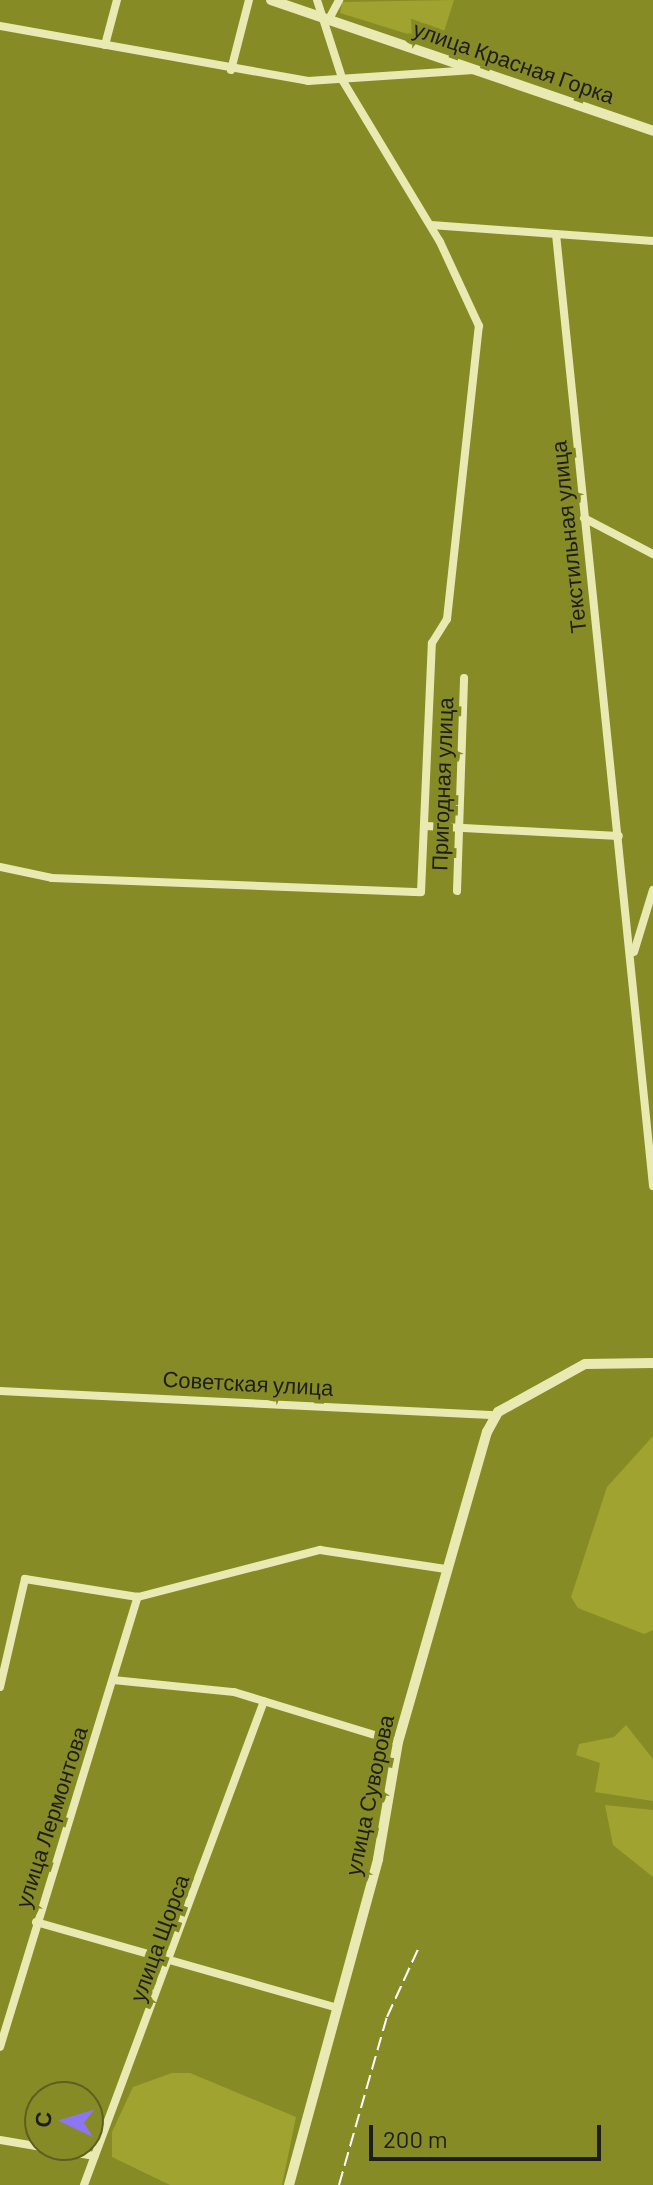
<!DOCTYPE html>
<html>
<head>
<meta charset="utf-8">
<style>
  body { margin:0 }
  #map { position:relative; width:653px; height:2185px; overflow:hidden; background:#878b25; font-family:Barlow,sans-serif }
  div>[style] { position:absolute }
  .green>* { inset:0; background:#a0a32f }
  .minor>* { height:8px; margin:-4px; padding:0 4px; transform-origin:4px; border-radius:4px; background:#e9eab2 }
  .tertiary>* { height:10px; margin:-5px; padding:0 5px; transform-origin:5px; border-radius:5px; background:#e9eab2 }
  .rail>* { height:2px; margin-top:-1px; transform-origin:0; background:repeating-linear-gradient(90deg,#fff 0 14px,transparent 0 20px) }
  span { translate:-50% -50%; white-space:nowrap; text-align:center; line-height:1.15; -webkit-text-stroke:8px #878b25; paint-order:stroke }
  .street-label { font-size:22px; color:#1d1d1d }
  .north { position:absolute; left:24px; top:2081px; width:80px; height:80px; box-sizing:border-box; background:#878b25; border:2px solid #5d5f22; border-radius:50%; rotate:274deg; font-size:22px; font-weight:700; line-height:32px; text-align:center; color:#1d1d1d }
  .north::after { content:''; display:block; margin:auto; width:28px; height:36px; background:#8d76f4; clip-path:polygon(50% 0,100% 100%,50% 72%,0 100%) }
  .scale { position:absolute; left:369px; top:2125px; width:232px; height:36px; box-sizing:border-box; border:4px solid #1d1d1d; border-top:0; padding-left:10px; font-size:24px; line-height:28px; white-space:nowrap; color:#1d1d1d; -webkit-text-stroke:6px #878b25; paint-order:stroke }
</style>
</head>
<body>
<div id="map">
  <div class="green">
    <i style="clip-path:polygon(454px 0,440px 44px,340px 13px,342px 2px)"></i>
    <i style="clip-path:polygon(653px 1436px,653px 1630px,644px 1634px,578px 1608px,571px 1597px,607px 1487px)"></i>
    <i style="clip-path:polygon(626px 1725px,653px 1759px,653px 1801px,595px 1792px,600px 1763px,576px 1755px,579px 1744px,614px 1737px)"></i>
    <i style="clip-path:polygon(605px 1805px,653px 1810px,653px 1877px,613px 1845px)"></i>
    <i style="clip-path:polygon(172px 2073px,190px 2073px,296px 2117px,282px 2185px,170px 2185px,112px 2157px,112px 2132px,133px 2087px)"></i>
  </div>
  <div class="minor">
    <i style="left:328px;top:21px;width:24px;rotate:-62deg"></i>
    <i style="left:0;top:26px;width:313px;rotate:10.1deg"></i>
    <i style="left:308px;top:81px;width:166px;rotate:-3.8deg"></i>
    <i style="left:105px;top:45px;width:47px;rotate:-75.1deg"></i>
    <i style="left:231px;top:70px;width:72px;rotate:-75.6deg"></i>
    <i style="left:431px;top:225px;width:223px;rotate:4.1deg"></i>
    <i style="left:556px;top:234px;width:957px;rotate:84.18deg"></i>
    <i style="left:584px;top:518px;width:78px;rotate:27.6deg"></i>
    <i style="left:426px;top:826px;width:193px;rotate:3deg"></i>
    <i style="left:0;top:867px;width:53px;rotate:11.9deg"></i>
    <i style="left:52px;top:878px;width:369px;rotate:2.2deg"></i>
    <i style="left:421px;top:892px;width:249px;rotate:-87.5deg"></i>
    <i style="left:432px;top:643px;width:28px;rotate:-58deg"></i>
    <i style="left:447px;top:619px;width:295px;rotate:-83.8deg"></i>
    <i style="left:479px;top:326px;width:93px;rotate:-114.9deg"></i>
    <i style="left:440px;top:242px;width:188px;rotate:-121.1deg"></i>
    <i style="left:343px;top:81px;width:85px;rotate:-107.8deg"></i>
    <i style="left:457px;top:891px;width:213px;rotate:-88.1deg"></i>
    <i style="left:634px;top:952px;width:65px;rotate:-73deg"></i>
    <i style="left:0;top:1391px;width:496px;rotate:2.8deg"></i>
    <i style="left:113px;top:1680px;width:122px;rotate:5.7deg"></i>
    <i style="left:234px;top:1692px;width:171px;rotate:17deg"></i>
    <i style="left:0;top:1687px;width:111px;rotate:-77deg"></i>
    <i style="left:25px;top:1579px;width:114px;rotate:9.1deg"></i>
    <i style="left:138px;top:1597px;width:188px;rotate:-14.5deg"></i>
    <i style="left:320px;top:1550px;width:127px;rotate:8.6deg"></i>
    <i style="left:36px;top:1922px;width:313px;rotate:15.9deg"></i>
    <i style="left:0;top:2047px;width:471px;rotate:-73deg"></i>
    <i style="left:0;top:2140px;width:96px;rotate:9.6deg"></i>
    <i style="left:84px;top:2185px;width:516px;rotate:-69.6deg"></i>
  </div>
  <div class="tertiary">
    <i style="left:271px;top:0;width:404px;rotate:18.9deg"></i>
    <i style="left:289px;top:2185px;width:338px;rotate:-74.7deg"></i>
    <i style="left:378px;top:1859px;width:119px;rotate:-80.3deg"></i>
    <i style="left:398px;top:1742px;width:323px;rotate:-74deg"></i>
    <i style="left:487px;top:1432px;width:23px;rotate:-61deg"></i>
    <i style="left:498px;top:1412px;width:99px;rotate:-28.9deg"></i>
    <i style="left:585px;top:1364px;width:68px;rotate:-0.8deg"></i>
  </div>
  <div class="rail">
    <i style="left:339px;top:2185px;width:175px;rotate:-74.1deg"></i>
    <i style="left:387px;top:2017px;width:77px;rotate:-65.4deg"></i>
  </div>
  <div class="street-label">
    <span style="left:514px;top:62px;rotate:19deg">улица Красная Горка</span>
    <span style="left:568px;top:537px;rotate:-96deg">Текстильная улица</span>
    <span style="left:442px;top:784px;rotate:-88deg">Пригодная улица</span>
    <span style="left:248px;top:1383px;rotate:3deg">Советская улица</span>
    <span style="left:369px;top:1795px;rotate:-78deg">улица Суворова</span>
    <span style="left:51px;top:1817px;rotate:-72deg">улица Лермонтова</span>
    <span style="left:159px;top:1938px;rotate:-70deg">улица Щорса</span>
  </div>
  <div class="north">С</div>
  <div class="scale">200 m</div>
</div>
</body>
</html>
